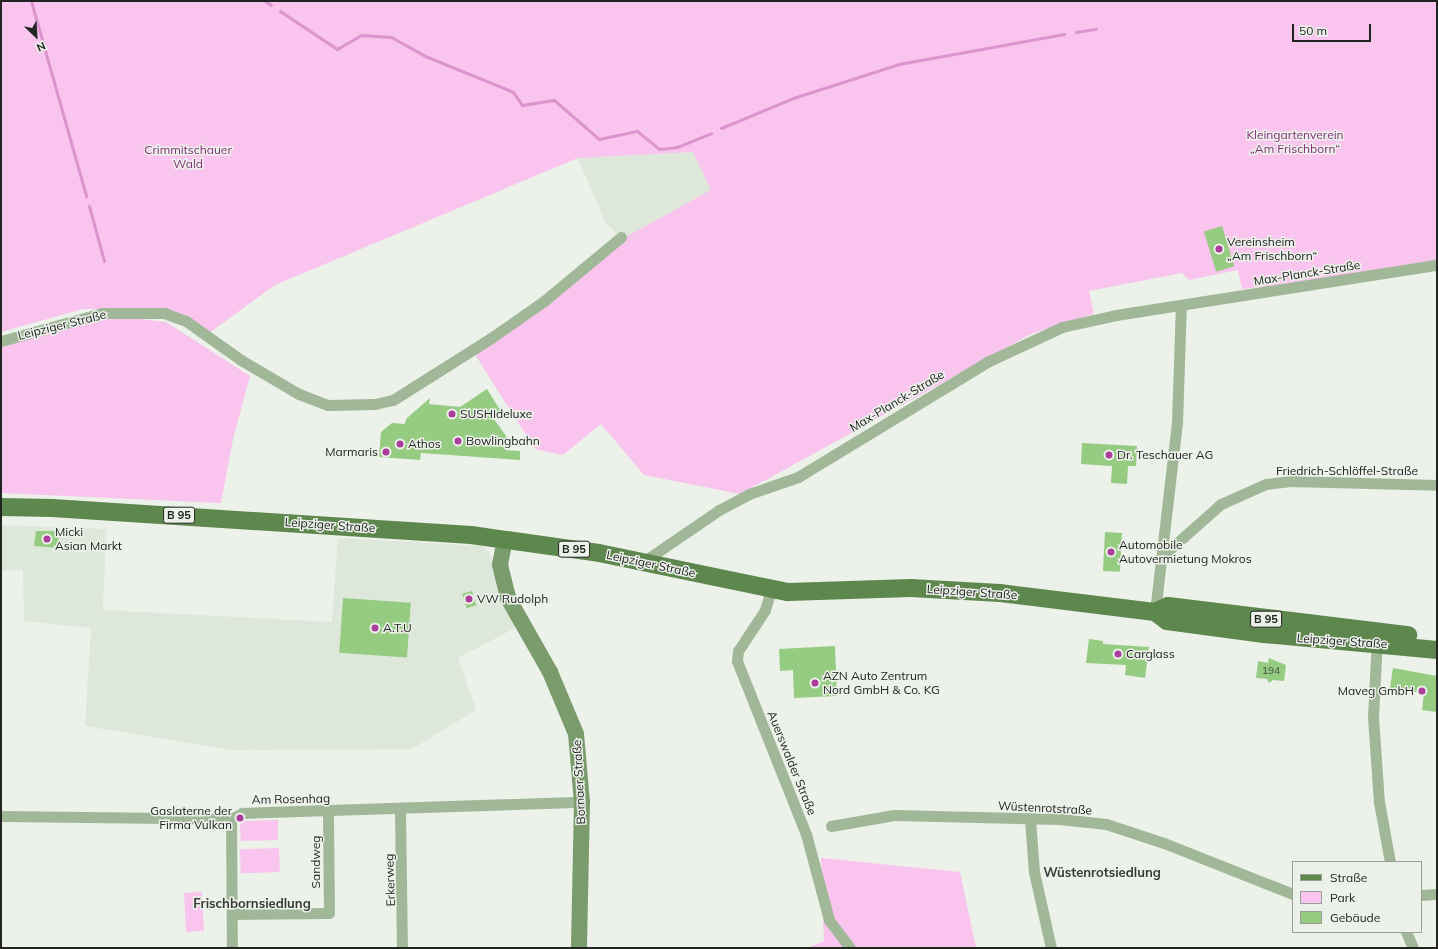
<!DOCTYPE html>
<html>
<head>
<meta charset="utf-8">
<style>
  body { margin:0 }
  #map { position:relative; width:1438px; height:949px; overflow:hidden; background:#ecf1ea; font-family:Mulish,sans-serif }
  div>[style] { position:absolute }
  .built>* { inset:0; background:#dde7da }
  .green>* { inset:0; background:#f9c4ee; transform-origin:0 0 }
  .stream>* { height:3px; margin:-1.5px; padding:0 1.5px; transform-origin:1.5px; border-radius:1.5px; background:#dc94ce }
  .building>* { inset:0; background:#96cb82; transform-origin:0 0 }
  .street>* { height:11px; margin:-5.5px; padding:0 5.5px; transform-origin:5.5px; border-radius:5.5px; background:#a1b898 }
  .secondary>* { height:16px; margin:-8px; padding:0 8px; transform-origin:8px; border-radius:8px; background:#7a9c6d }
  .primary>* { height:18px; margin:-9px; padding:0 9px; transform-origin:9px; border-radius:9px; background:#5e874d }
  .dots>* { width:11px; height:11px; translate:-50% -50%; box-sizing:border-box; border:2px solid #ecf1ea; border-radius:50% }
  span { translate:-50% -50%; white-space:nowrap; text-align:center; line-height:1.15; -webkit-text-stroke:3px #ecf1ea; paint-order:stroke }
  .number-label { font-size:10px; color:#3f4e3a }
  .number-label span { -webkit-text-stroke-width:0 }
  .shield-label span { padding:1px 3px; background:#ecf1ea; border:1px solid; border-radius:3px; -webkit-text-stroke-width:0 }
  .shield-label { font-size:11px; color:#222422; font-weight:700 }
  .park-label { font-size:12px; color:#822f76 }
  .poi-label { font-size:12px; color:#222422 }
  .left { translate:0 -50%; text-align:left }
  .right { translate:-100% -50%; text-align:right }
  .street-label { font-size:12px; color:#222422 }
  .neighbourhood-label { font-size:13px; color:#373b36; font-weight:700 }
  .frame { position:absolute; inset:0; border:2px solid #222422; pointer-events:none }
  .legend { position:absolute; left:1292px; top:861px; width:130px; height:72px; box-sizing:border-box; background:#ecf1ea; border:1px solid #9b9f9a; margin:0; padding:5px 7px; list-style:none; font-size:12px; color:#222422 }
  .legend li { display:flex; align-items:center; gap:8px; height:20px }
  .legend b { width:20px; border:1px solid #9b9f9a }
  .north { position:absolute; left:16px; top:16px; width:40px; height:40px; -webkit-text-stroke:3px #ecf1ea; paint-order:stroke; rotate:155deg; font-size:11px; font-weight:700; line-height:16px; text-align:center; color:#222422 }
  .north::after { content:''; display:block; margin:auto; width:14px; height:18px; background:#222422; clip-path:polygon(50% 0,100% 100%,50% 72%,0 100%) }
  .scale { position:absolute; left:1292px; top:24px; width:79px; height:18px; box-sizing:border-box; border:2px solid #222422; border-top:0; padding-left:5px; font-size:12px; line-height:14px; white-space:nowrap; color:#222422; -webkit-text-stroke:3px #ecf1ea; paint-order:stroke }
</style>
</head>
<body>
<div id="map">
  <div class="built">
    <i style="clip-path:polygon(693px 152px,711px 190px,622px 239px,605px 222px,578px 158px)"></i>
    <i style="clip-path:polygon(1px 525px,106px 529px,103px 610px,332px 622px,338px 538px,483px 546px,491px 555px,499px 593px,517px 627px,458px 658px,476px 710px,412px 749px,232px 750px,85px 726px,91px 628px,24px 621px,23px 570px,1px 571px)"></i>
  </div>
  <div class="green">
    <i style="clip-path:polygon(1px 1px,1437px 1px,1437px 260px,1314px 281px,1242px 289px,1238px 270px,1189px 280px,1182px 273px,1089px 291px,1094px 314px,1031px 334px,740px 494px,644px 475px,601px 424px,563px 455px,535px 449px,474px 353px,622px 239px,711px 190px,693px 152px,578px 158px,275px 285px,209px 333px,167px 310px,83px 309px,1px 332px)"></i>
    <i style="clip-path:polygon(132px 318px,166px 322px,250px 376px,233px 439px,221px 503px,1px 493px,1px 346px,105px 319px)"></i>
    <i style="clip-path:polygon(278px 820px,278px 840px,241px 841px,240px 824px,244px 821px)"></i>
    <i style="left:279px;top:848px;width:24px;height:39px;rotate:88deg"></i>
    <i style="clip-path:polygon(821px 858px,960px 872px,976px 948px,807px 948px,824px 941px)"></i>
    <i style="left:202px;top:892px;width:39px;height:18px;rotate:87deg"></i>
  </div>
  <div class="stream">
    <i style="left:31px;top:1px;width:203px;rotate:74.2deg"></i>
    <i style="left:265px;top:1px;width:7px;rotate:34deg"></i>
    <i style="left:280px;top:11px;width:69px;rotate:33.7deg"></i>
    <i style="left:337px;top:49px;width:28px;rotate:-30deg"></i>
    <i style="left:361px;top:35px;width:30px;rotate:4deg"></i>
    <i style="left:391px;top:37px;width:39px;rotate:29deg"></i>
    <i style="left:425px;top:56px;width:95px;rotate:22.2deg"></i>
    <i style="left:513px;top:92px;width:16px;rotate:55deg"></i>
    <i style="left:522px;top:105px;width:32px;rotate:-9deg"></i>
    <i style="left:554px;top:100px;width:60px;rotate:40.9deg"></i>
    <i style="left:599px;top:139px;width:39px;rotate:-12deg"></i>
    <i style="left:637px;top:131px;width:28px;rotate:39deg"></i>
    <i style="left:659px;top:149px;width:18px;rotate:-6deg"></i>
    <i style="left:677px;top:147px;width:37px;rotate:-22deg"></i>
    <i style="left:1076px;top:32px;width:20px;rotate:-9deg"></i>
    <i style="left:721px;top:128px;width:78px;rotate:-22.6deg"></i>
    <i style="left:793px;top:98px;width:111px;rotate:-17.8deg"></i>
    <i style="left:899px;top:64px;width:168px;rotate:-10.3deg"></i>
    <i style="left:89px;top:206px;width:57px;rotate:74.7deg"></i>
  </div>
  <div class="building">
    <i style="left:1222px;top:226px;width:42px;height:19px;rotate:73deg"></i>
    <i style="clip-path:polygon(487px 389px,502px 413px,494px 419px,506px 436px,505px 450px,520px 451px,520px 460px,421px 453px,420px 460px,379px 457px,381px 432px,392px 423px,405px 424px,406px 419px,430px 398px,429px 404px,460px 407px)"></i>
    <i style="clip-path:polygon(1082px 443px,1137px 446px,1136px 466px,1128px 466px,1127px 484px,1111px 483px,1112px 466px,1081px 464px)"></i>
    <i style="clip-path:polygon(36px 531px,59px 531px,58px 548px,34px 546px)"></i>
    <i style="left:1105px;top:532px;width:17px;height:39px;rotate:3deg"></i>
    <i style="left:472px;top:591px;width:15px;height:10px;rotate:74deg"></i>
    <i style="left:343px;top:598px;width:68px;height:55px;rotate:4deg"></i>
    <i style="clip-path:polygon(1089px 639px,1103px 641px,1103px 644px,1149px 647px,1145px 678px,1125px 675px,1126px 665px,1086px 663px)"></i>
    <i style="clip-path:polygon(835px 646px,837px 696px,794px 698px,793px 670px,780px 671px,779px 649px)"></i>
    <i style="clip-path:polygon(1269px 658px,1286px 665px,1284px 681px,1273px 680px,1269px 683px,1267px 679px,1256px 678px,1258px 661px,1268px 663px)"></i>
    <i style="clip-path:polygon(1393px 668px,1437px 676px,1437px 712px,1422px 710px,1424px 693px,1390px 688px)"></i>
  </div>
  <div class="street">
    <i style="left:1px;top:341px;width:105px;rotate:-15.5deg"></i>
    <i style="left:102px;top:313px;width:62px"></i>
    <i style="left:164px;top:313px;width:23px;rotate:20deg"></i>
    <i style="left:186px;top:321px;width:67px;rotate:35.3deg"></i>
    <i style="left:241px;top:360px;width:67px;rotate:30.4deg"></i>
    <i style="left:299px;top:394px;width:31px;rotate:21deg"></i>
    <i style="left:328px;top:405px;width:47px;rotate:-1.2deg"></i>
    <i style="left:375px;top:404px;width:18px;rotate:-13deg"></i>
    <i style="left:393px;top:400px;width:116px;rotate:-32.3deg"></i>
    <i style="left:491px;top:338px;width:65px;rotate:-34.9deg"></i>
    <i style="left:544px;top:301px;width:100px;rotate:-39.7deg"></i>
    <i style="left:1161px;top:557px;width:80px;rotate:-41.5deg"></i>
    <i style="left:1221px;top:504px;width:49px;rotate:-24deg"></i>
    <i style="left:1266px;top:484px;width:23px;rotate:-7deg"></i>
    <i style="left:1289px;top:481px;width:148px;rotate:1.5deg"></i>
    <i style="left:643px;top:562px;width:92px;rotate:-34.4deg"></i>
    <i style="left:719px;top:510px;width:34px;rotate:-28deg"></i>
    <i style="left:749px;top:494px;width:52px;rotate:-19.1deg"></i>
    <i style="left:798px;top:477px;width:221px;rotate:-31.3deg"></i>
    <i style="left:987px;top:362px;width:83px;rotate:-25deg"></i>
    <i style="left:1062px;top:327px;width:55px;rotate:-12.5deg"></i>
    <i style="left:1116px;top:315px;width:325px;rotate:-8.9deg"></i>
    <i style="left:771px;top:590px;width:21px;rotate:107deg"></i>
    <i style="left:765px;top:610px;width:49px;rotate:123.4deg"></i>
    <i style="left:738px;top:651px;width:10px;rotate:96deg"></i>
    <i style="left:737px;top:661px;width:186px;rotate:68.3deg"></i>
    <i style="left:806px;top:834px;width:89px;rotate:75deg"></i>
    <i style="left:829px;top:920px;width:35px;rotate:53deg"></i>
    <i style="left:1155px;top:612px;width:190px;rotate:-83.4deg"></i>
    <i style="left:1177px;top:423px;width:118px;rotate:-88.1deg"></i>
    <i style="left:1377px;top:638px;width:79px;rotate:92.9deg"></i>
    <i style="left:1373px;top:717px;width:85px;rotate:86deg"></i>
    <i style="left:1379px;top:802px;width:61px;rotate:79.6deg"></i>
    <i style="left:400px;top:810px;width:138px;rotate:89.2deg"></i>
    <i style="left:1px;top:816px;width:230px;rotate:0.7deg"></i>
    <i style="left:231px;top:819px;width:13px;rotate:-29deg"></i>
    <i style="left:242px;top:813px;width:340px;rotate:-1.9deg"></i>
    <i style="left:231px;top:819px;width:129px;rotate:89.6deg"></i>
    <i style="left:1030px;top:819px;width:53px;rotate:85.7deg"></i>
    <i style="left:1034px;top:872px;width:78px;rotate:77.4deg"></i>
    <i style="left:831px;top:826px;width:64px;rotate:-9.9deg"></i>
    <i style="left:894px;top:815px;width:166px;rotate:1.4deg"></i>
    <i style="left:1060px;top:819px;width:46px;rotate:6.2deg"></i>
    <i style="left:1106px;top:824px;width:61px;rotate:18.1deg"></i>
    <i style="left:1164px;top:843px;width:139px;rotate:21.6deg"></i>
    <i style="left:1421px;top:895px;width:16px;rotate:-4deg"></i>
    <i style="left:232px;top:914px;width:97px;rotate:-0.6deg"></i>
    <i style="left:329px;top:913px;width:101px;rotate:-90.6deg"></i>
    <i style="left:1406px;top:932px;width:17px;rotate:66deg"></i>
  </div>
  <div class="secondary">
    <i style="left:505px;top:539px;width:26px;rotate:101deg"></i>
    <i style="left:500px;top:565px;width:34px;rotate:76deg"></i>
    <i style="left:508px;top:598px;width:85px;rotate:60.4deg"></i>
    <i style="left:550px;top:672px;width:67px;rotate:67.2deg"></i>
    <i style="left:576px;top:734px;width:68px;rotate:85deg"></i>
    <i style="left:582px;top:802px;width:146px;rotate:91.2deg"></i>
  </div>
  <div class="primary">
    <i style="left:1px;top:507px;width:51px;rotate:1.1deg"></i>
    <i style="left:52px;top:508px;width:420px;rotate:3.7deg"></i>
    <i style="left:471px;top:535px;width:129px;rotate:8deg"></i>
    <i style="left:599px;top:553px;width:193px;rotate:11.7deg"></i>
    <i style="left:788px;top:592px;width:123px;rotate:-1.9deg"></i>
    <i style="left:911px;top:588px;width:89px;rotate:3.2deg"></i>
    <i style="left:1000px;top:593px;width:156px;rotate:7deg"></i>
    <i style="left:1155px;top:612px;width:15px;rotate:37deg"></i>
    <i style="left:1167px;top:621px;width:98px;rotate:7.6deg"></i>
    <i style="left:1264px;top:634px;width:174px;rotate:5.3deg"></i>
    <i style="left:1155px;top:612px;width:14px;rotate:-25deg"></i>
    <i style="left:1168px;top:606px;width:242px;rotate:6.9deg"></i>
  </div>
  <div class="dots">
    <i style="left:1219px;top:249px;background:#ab3d9b"></i>
    <i style="left:452px;top:414px;background:#ab3d9b"></i>
    <i style="left:458px;top:441px;background:#ab3d9b"></i>
    <i style="left:400px;top:444px;background:#ab3d9b"></i>
    <i style="left:386px;top:452px;background:#ab3d9b"></i>
    <i style="left:1109px;top:455px;background:#ab3d9b"></i>
    <i style="left:47px;top:539px;background:#ab3d9b"></i>
    <i style="left:1111px;top:552px;background:#ab3d9b"></i>
    <i style="left:469px;top:599px;background:#ab3d9b"></i>
    <i style="left:375px;top:628px;background:#ab3d9b"></i>
    <i style="left:1118px;top:654px;background:#ab3d9b"></i>
    <i style="left:815px;top:683px;background:#ab3d9b"></i>
    <i style="left:1422px;top:691px;background:#ab3d9b"></i>
    <i style="left:240px;top:818px;background:#ab3d9b"></i>
  </div>
  <div class="number-label">
    <span style="left:1271px;top:671px">194</span>
  </div>
  <div class="shield-label">
    <span style="left:179px;top:515px">B 95</span>
    <span style="left:574px;top:549px">B 95</span>
    <span style="left:1266px;top:619px">B 95</span>
  </div>
  <div class="park-label">
    <span style="left:1295px;top:142px">Kleingartenverein<br>„Am Frischborn“</span>
    <span style="left:188px;top:157px">Crimmitschauer<br>Wald</span>
  </div>
  <div class="poi-label">
    <span class="left" style="left:1227px;top:249px">Vereinsheim<br>„Am Frischborn“</span>
    <span class="left" style="left:460px;top:414px">SUSHIdeluxe</span>
    <span class="left" style="left:466px;top:441px">Bowlingbahn</span>
    <span class="left" style="left:408px;top:444px">Athos</span>
    <span class="right" style="left:378px;top:452px">Marmaris</span>
    <span class="left" style="left:1117px;top:455px">Dr. Teschauer AG</span>
    <span class="left" style="left:55px;top:539px">Micki<br>Asian Markt</span>
    <span class="left" style="left:1119px;top:552px">Automobile<br>Autovermietung Mokros</span>
    <span class="left" style="left:477px;top:599px">VW Rudolph</span>
    <span class="left" style="left:383px;top:628px">A.T.U</span>
    <span class="left" style="left:1126px;top:654px">Carglass</span>
    <span class="left" style="left:823px;top:683px">AZN Auto Zentrum<br>Nord GmbH &amp; Co. KG</span>
    <span class="right" style="left:1414px;top:691px">Maveg GmbH</span>
    <span class="right" style="left:232px;top:818px">Gaslaterne der<br>Firma Vulkan</span>
  </div>
  <div class="street-label">
    <span style="left:1307px;top:273px;rotate:-9deg">Max-Planck-Straße</span>
    <span style="left:62px;top:325px;rotate:-14deg">Leipziger Straße</span>
    <span style="left:897px;top:401px;rotate:-31deg">Max-Planck-Straße</span>
    <span style="left:1347px;top:471px">Friedrich-Schlöffel-Straße</span>
    <span style="left:330px;top:525px;rotate:4deg">Leipziger Straße</span>
    <span style="left:651px;top:564px;rotate:12deg">Leipziger Straße</span>
    <span style="left:972px;top:592px;rotate:4deg">Leipziger Straße</span>
    <span style="left:1342px;top:641px;rotate:4deg">Leipziger Straße</span>
    <span style="left:792px;top:763px;rotate:68deg">Auerswalder Straße</span>
    <span style="left:579px;top:782px;rotate:-93deg">Bornaer Straße</span>
    <span style="left:291px;top:799px;rotate:-1deg">Am Rosenhag</span>
    <span style="left:1045px;top:808px;rotate:3deg">Wüstenrotstraße</span>
    <span style="left:316px;top:862px;rotate:-90deg">Sandweg</span>
    <span style="left:390px;top:880px;rotate:-92deg">Erkerweg</span>
  </div>
  <div class="neighbourhood-label">
    <span style="left:1102px;top:872px">Wüstenrotsiedlung</span>
    <span style="left:252px;top:903px">Frischbornsiedlung</span>
  </div>
  <div class="frame"></div>
  <ul class="legend">
  <li><b style="height:5px;background:#5e874d"></b>Straße</li>
  <li><b style="height:11px;background:#f9c4ee"></b>Park</li>
  <li><b style="height:11px;background:#96cb82"></b>Gebäude</li>
  </ul>
  <div class="north">N</div>
  <div class="scale">50 m</div>
</div>
</body>
</html>
